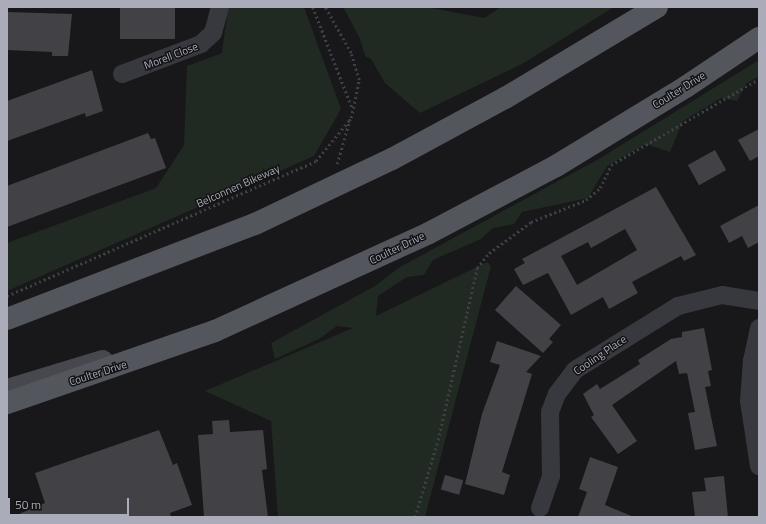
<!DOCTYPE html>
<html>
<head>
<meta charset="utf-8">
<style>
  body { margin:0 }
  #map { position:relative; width:766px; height:524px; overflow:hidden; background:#181719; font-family:"Titillium Web",sans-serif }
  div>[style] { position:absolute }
  .green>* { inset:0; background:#212923 }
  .building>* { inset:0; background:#424246; transform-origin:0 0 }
  .path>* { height:2.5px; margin-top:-1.25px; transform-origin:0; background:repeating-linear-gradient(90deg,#3e4045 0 2px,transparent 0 5px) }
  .street>* { height:18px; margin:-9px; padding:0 9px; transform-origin:9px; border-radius:9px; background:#38393e }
  .secondary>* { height:22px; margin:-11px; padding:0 11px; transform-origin:11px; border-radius:11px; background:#46484e }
  .primary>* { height:22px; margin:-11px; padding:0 11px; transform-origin:11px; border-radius:11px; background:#54565d }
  span { translate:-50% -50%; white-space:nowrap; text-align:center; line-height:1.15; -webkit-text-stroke:3px #131214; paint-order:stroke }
  .street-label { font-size:11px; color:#aaadb9 }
  .frame { position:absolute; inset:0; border:8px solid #aaadb9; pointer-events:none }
  .scale { position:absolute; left:8px; top:498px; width:121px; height:18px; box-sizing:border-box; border:2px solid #aaadb9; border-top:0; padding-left:5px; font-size:12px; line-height:14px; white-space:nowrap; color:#aaadb9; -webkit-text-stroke:3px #131214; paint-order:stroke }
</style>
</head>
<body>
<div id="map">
  <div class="green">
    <i style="clip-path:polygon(228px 7px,304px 7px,341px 109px,314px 156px,7px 291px,7px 243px,156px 188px,184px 145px,187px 66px,222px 53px)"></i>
    <i style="clip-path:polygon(343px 7px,427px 7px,484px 18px,501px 7px,614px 7px,522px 64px,420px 113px,385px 83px,371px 59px,365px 56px,360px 39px)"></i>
    <i style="clip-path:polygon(759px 60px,759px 76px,746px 84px,737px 101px,721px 98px,683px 121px,670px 152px,646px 144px,607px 166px,588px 198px,522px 212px,514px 224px,493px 228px,481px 239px,433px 260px,424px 275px,407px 277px,378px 296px,376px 316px,487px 262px,491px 266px,425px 517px,278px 517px,271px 421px,205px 391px,353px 328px,337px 326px,319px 339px,275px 359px,271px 343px,375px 286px,400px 267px,597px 160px)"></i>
  </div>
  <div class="building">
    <i style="left:120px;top:7px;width:55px;height:32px"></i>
    <i style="clip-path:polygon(7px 12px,72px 14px,68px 56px,52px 56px,52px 52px,7px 50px)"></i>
    <i style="clip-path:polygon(92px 70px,103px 111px,86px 117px,85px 113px,7px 141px,7px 101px)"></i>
    <i style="clip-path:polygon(759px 129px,759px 156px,750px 161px,738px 140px)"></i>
    <i style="clip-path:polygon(148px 133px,151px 139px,155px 138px,166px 168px,7px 227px,7px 186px)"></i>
    <i style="left:715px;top:150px;width:23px;height:31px;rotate:61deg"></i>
    <i style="clip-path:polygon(evenodd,656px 187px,696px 255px,684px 261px,681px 256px,632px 282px,638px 293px,609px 309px,603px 297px,571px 315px,548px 273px,523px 285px,514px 269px,525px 263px,522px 259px,656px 187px,625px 229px,637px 250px,577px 285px,561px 256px,588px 242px,591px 248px,625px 229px)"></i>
    <i style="clip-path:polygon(759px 205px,759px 242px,748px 248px,742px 236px,729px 243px,720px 226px)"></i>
    <i style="clip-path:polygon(516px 286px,561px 325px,549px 339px,553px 342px,543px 353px,495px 310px)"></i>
    <i style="clip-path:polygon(704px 328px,712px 370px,708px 371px,711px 386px,705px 387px,717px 446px,695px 450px,688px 413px,695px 412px,687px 373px,679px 374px,676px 361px,612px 405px,637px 441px,618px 454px,591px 417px,594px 415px,583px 394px,597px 384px,600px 389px,640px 364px,638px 360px,671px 339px,682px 337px,682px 332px)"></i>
    <i style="clip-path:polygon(497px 341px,541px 356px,526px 372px,532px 374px,502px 472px,510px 475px,504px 495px,465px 484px,482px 414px,500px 365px,490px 362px)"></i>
    <i style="clip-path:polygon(229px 420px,230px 432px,263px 430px,267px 469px,262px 470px,268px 517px,204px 517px,198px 435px,213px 434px,212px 421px)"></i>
    <i style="clip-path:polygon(159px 430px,173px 465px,177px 463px,192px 505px,170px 513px,171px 517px,12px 517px,45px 503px,35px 473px)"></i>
    <i style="clip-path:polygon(590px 457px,618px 467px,605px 505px,634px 517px,578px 517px,587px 492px,579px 489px)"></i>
    <i style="left:445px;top:475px;width:19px;height:15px;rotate:16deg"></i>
    <i style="clip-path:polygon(724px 476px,728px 517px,695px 517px,692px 492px,706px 491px,704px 478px)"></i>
  </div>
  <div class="path">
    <i style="left:313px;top:7px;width:110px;rotate:68.8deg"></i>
    <i style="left:337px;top:164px;width:47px;rotate:-73.9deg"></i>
    <i style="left:7px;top:296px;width:337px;rotate:-23.6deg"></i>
    <i style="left:316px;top:161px;width:55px;rotate:-50.9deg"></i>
    <i style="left:351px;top:118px;width:39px;rotate:-78deg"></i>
    <i style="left:359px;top:80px;width:28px;rotate:-107deg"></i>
    <i style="left:351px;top:53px;width:53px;rotate:-119.5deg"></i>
    <i style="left:415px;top:517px;width:80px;rotate:-73.4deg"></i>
    <i style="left:438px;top:440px;width:176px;rotate:-77.2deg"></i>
    <i style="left:477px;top:268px;width:19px;rotate:-51deg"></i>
    <i style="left:489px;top:253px;width:52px;rotate:-36.4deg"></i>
    <i style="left:531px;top:222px;width:59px;rotate:-21.8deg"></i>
    <i style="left:586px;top:200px;width:18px;rotate:-41deg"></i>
    <i style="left:600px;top:188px;width:25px;rotate:-64deg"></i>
    <i style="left:611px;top:165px;width:171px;rotate:-30.2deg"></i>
  </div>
  <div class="street">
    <i style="left:122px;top:74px;width:85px;rotate:-20.8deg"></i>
    <i style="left:201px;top:44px;width:16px;rotate:-43deg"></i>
    <i style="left:213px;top:33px;width:27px;rotate:-75deg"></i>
    <i style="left:759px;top:328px;width:33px;rotate:102deg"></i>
    <i style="left:752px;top:360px;width:41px;rotate:94.2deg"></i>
    <i style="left:749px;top:401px;width:66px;rotate:81.3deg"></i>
    <i style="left:540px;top:508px;width:34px;rotate:-71deg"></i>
    <i style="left:551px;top:476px;width:64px;rotate:-90.9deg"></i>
    <i style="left:550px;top:412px;width:19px;rotate:-69deg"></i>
    <i style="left:557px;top:394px;width:30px;rotate:-53deg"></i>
    <i style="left:575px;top:370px;width:121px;rotate:-31.9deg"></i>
    <i style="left:678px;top:306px;width:45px;rotate:-14deg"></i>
    <i style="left:722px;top:295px;width:37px;rotate:9deg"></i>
  </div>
  <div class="secondary">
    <i style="left:7px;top:390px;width:100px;rotate:-16.8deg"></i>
  </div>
  <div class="primary">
    <i style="left:7px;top:319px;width:266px;rotate:-21deg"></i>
    <i style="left:255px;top:224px;width:152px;rotate:-25.4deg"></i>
    <i style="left:392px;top:159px;width:128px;rotate:-28.4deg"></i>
    <i style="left:505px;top:98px;width:177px;rotate:-30.9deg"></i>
    <i style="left:7px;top:403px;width:220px;rotate:-19.1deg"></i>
    <i style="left:215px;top:331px;width:235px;rotate:-24.6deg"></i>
    <i style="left:429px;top:233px;width:144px;rotate:-27.8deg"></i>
    <i style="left:556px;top:166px;width:153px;rotate:-31.4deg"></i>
    <i style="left:687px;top:86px;width:87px;rotate:-33.7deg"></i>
  </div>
  <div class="street-label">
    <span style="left:171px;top:56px;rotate:-21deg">Morell Close</span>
    <span style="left:679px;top:90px;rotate:-32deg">Coulter Drive</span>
    <span style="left:238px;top:186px;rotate:-24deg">Belconnen Bikeway</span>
    <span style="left:397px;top:248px;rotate:-26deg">Coulter Drive</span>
    <span style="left:600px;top:355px;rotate:-34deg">Cooling Place</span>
    <span style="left:98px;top:373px;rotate:-18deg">Coulter Drive</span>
  </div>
  <div class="frame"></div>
  <div class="scale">50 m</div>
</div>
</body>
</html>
